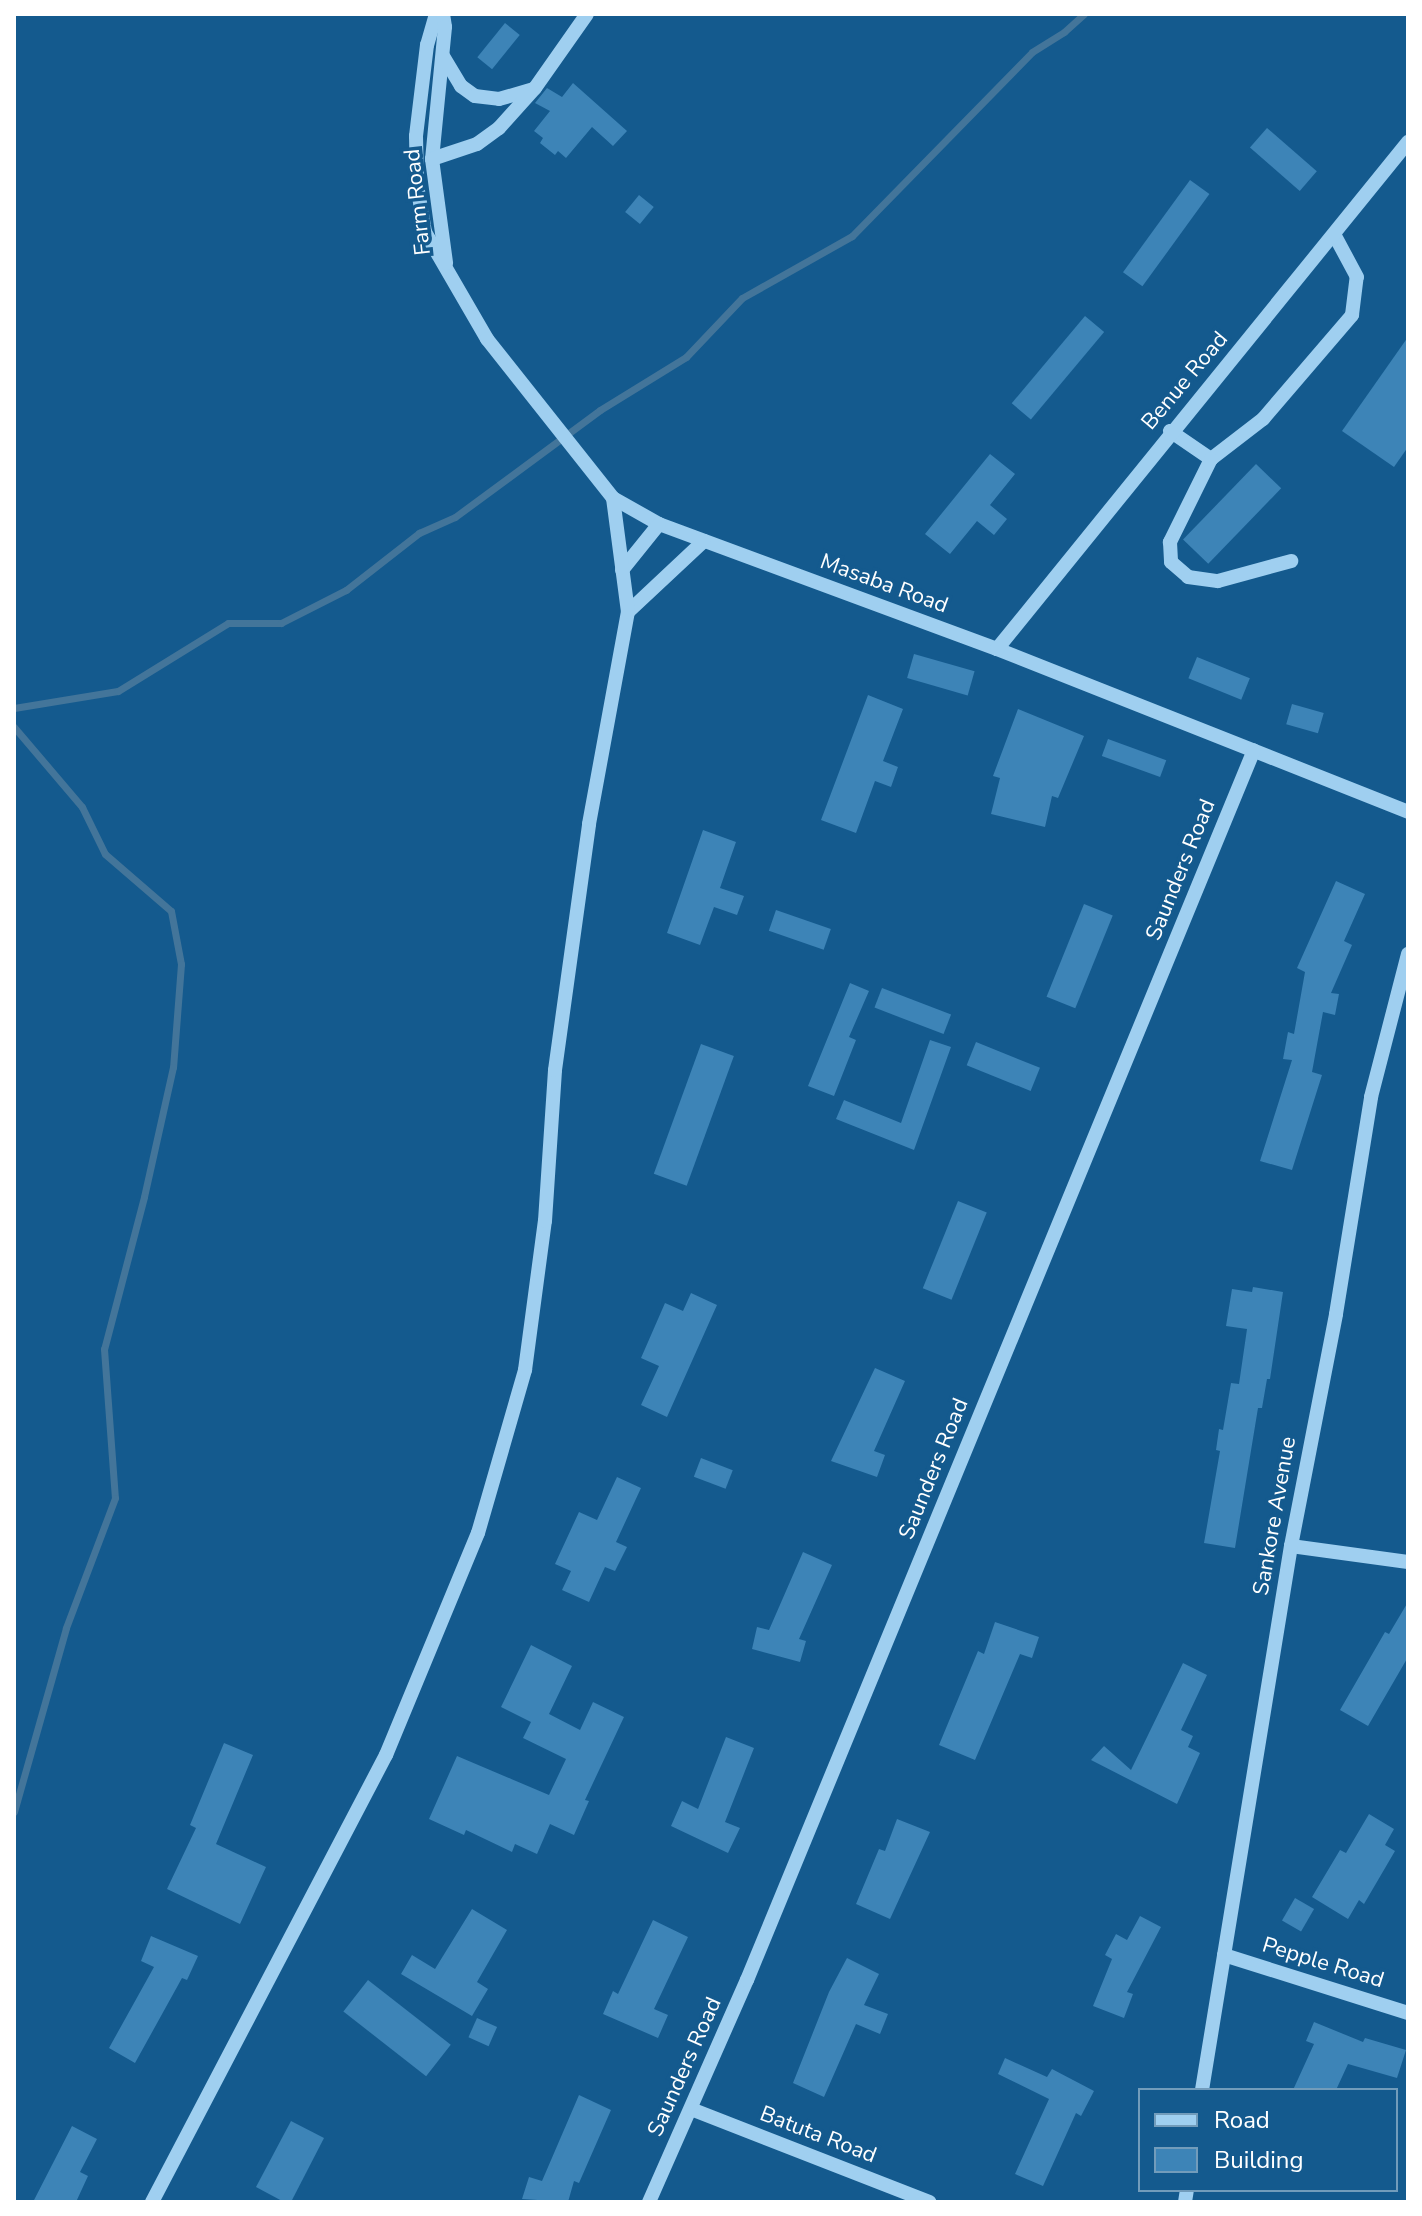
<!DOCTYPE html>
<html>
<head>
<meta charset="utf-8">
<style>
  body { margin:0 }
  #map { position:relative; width:1422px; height:2216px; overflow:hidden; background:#145a8e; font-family:"Nunito Sans",sans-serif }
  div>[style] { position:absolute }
  .stream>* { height:7px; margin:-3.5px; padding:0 3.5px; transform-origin:3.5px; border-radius:3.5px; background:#43759a }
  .building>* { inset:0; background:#3d84b7; transform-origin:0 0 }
  .minor>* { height:14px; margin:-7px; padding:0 7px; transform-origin:7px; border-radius:7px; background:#9fcff0 }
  span { translate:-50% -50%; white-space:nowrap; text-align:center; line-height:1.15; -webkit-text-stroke:7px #145a8e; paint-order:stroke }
  .street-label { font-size:22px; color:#fff }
  .frame { position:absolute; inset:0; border:16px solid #fff; pointer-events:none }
  .legend { position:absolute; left:1138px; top:2088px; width:260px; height:104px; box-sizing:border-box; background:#145a8e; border:2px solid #729cbb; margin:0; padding:10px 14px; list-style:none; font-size:24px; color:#fff }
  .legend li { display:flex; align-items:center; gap:16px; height:40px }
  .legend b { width:40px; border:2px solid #729cbb }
</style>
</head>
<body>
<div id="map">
  <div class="stream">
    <i style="left:14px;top:708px;width:105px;rotate:-9.3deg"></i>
    <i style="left:118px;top:691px;width:129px;rotate:-31.7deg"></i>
    <i style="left:228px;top:623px;width:53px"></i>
    <i style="left:281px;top:623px;width:73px;rotate:-26.9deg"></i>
    <i style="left:346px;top:590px;width:93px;rotate:-38deg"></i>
    <i style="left:419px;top:533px;width:39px;rotate:-24deg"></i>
    <i style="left:455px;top:517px;width:180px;rotate:-36.4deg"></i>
    <i style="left:600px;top:410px;width:101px;rotate:-31.6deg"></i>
    <i style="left:686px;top:357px;width:81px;rotate:-46.5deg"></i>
    <i style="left:742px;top:298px;width:126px;rotate:-29.4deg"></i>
    <i style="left:852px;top:236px;width:257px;rotate:-45.6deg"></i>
    <i style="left:1032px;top:52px;width:38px;rotate:-32deg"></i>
    <i style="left:1064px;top:32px;width:27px;rotate:-42deg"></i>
    <i style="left:14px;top:727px;width:105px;rotate:49.6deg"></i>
    <i style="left:82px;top:807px;width:52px;rotate:63.9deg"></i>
    <i style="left:105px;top:854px;width:87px;rotate:40.8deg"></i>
    <i style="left:171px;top:911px;width:54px;rotate:79.3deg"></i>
    <i style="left:181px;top:964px;width:103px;rotate:94.4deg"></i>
    <i style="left:173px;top:1067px;width:133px;rotate:102.6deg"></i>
    <i style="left:144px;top:1197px;width:157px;rotate:104.7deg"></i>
    <i style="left:104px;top:1349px;width:149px;rotate:85.8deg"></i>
    <i style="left:115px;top:1498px;width:139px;rotate:110.7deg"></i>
    <i style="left:66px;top:1628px;width:191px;rotate:105.8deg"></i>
  </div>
  <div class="building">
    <i style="left:505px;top:23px;width:19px;height:44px;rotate:39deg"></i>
    <i style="clip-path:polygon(573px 83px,627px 131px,613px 146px,592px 127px,566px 158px,558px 151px,555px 155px,540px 143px,543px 138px,534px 131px,550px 111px,535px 103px,547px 88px,562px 97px)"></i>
    <i style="left:1267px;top:128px;width:66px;height:26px;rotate:41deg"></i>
    <i style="left:1190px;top:180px;width:24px;height:114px;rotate:36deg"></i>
    <i style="left:639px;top:195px;width:19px;height:22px;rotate:39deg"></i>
    <i style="left:1085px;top:316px;width:25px;height:114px;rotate:40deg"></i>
    <i style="clip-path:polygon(1408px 337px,1408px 447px,1394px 467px,1342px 431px)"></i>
    <i style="clip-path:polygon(990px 454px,1015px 474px,990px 505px,1007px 519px,994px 535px,977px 521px,950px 554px,925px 534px)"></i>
    <i style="left:1256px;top:464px;width:35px;height:105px;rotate:44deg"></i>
    <i style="left:914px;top:654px;width:63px;height:25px;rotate:16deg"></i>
    <i style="left:1197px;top:657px;width:57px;height:23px;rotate:22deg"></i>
    <i style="clip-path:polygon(868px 695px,903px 709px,883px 761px,898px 767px,891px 787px,875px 781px,856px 833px,821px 820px)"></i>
    <i style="left:1292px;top:704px;width:33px;height:21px;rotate:16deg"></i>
    <i style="clip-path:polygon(1018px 709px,1084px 736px,1058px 798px,1052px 796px,1045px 827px,991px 814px,1000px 778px,993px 776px)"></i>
    <i style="left:1108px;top:739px;width:62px;height:18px;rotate:20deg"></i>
    <i style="clip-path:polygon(703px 830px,736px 842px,720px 888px,744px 896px,737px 915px,714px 907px,700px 945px,667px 933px)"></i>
    <i style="clip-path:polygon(1336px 881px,1365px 894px,1344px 941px,1352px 945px,1331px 993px,1339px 994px,1335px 1015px,1323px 1012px,1312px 1072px,1322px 1075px,1292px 1170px,1260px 1161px,1292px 1060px,1283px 1059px,1288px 1032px,1294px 1034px,1305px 972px,1297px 968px)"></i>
    <i style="left:1084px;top:904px;width:31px;height:100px;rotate:22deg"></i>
    <i style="left:776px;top:910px;width:58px;height:22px;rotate:19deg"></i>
    <i style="clip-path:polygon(850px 983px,869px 991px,849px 1037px,856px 1040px,834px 1096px,808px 1086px)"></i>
    <i style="left:882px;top:988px;width:74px;height:21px;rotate:21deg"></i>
    <i style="clip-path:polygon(930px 1040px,951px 1047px,914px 1150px,836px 1119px,844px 1100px,901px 1123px)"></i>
    <i style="left:976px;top:1042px;width:69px;height:25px;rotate:22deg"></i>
    <i style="left:701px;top:1044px;width:35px;height:138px;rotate:20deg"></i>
    <i style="left:958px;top:1201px;width:31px;height:94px;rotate:22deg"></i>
    <i style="clip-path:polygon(1253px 1287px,1283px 1292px,1270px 1379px,1267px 1379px,1262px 1408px,1258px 1408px,1235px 1548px,1204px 1543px,1220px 1451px,1216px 1450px,1219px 1429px,1223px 1430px,1231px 1383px,1239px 1384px,1247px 1329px,1226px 1326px,1232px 1289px,1252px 1292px)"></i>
    <i style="clip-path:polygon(691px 1293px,717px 1305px,667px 1417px,641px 1405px,659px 1366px,641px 1358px,665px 1303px,683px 1311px)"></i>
    <i style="clip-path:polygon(875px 1368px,905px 1381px,874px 1451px,885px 1455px,877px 1477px,831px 1461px)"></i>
    <i style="left:701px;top:1458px;width:34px;height:20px;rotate:21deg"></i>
    <i style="clip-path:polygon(617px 1477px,641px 1488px,616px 1542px,627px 1547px,615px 1571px,605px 1567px,589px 1602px,562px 1590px,571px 1571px,555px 1564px,579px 1512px,597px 1520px)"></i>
    <i style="clip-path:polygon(803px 1552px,832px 1565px,799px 1639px,806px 1641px,800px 1662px,752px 1649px,757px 1627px,769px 1630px)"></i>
    <i style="clip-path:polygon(1408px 1602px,1408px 1657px,1368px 1726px,1340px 1710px,1385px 1632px,1389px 1634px)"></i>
    <i style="clip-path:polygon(995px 1622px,1039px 1637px,1032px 1658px,1020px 1654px,975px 1760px,939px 1745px,978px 1651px,984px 1654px)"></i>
    <i style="clip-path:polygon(531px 1645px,572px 1666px,549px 1714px,580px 1730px,593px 1702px,624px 1717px,585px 1800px,589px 1801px,574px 1835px,550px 1824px,537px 1854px,515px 1844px,512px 1852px,466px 1830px,464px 1835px,429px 1819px,457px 1756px,549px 1795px,566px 1759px,523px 1738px,531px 1722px,501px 1707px)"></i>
    <i style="clip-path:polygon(1183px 1663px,1207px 1675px,1181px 1730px,1193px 1736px,1188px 1747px,1200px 1753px,1177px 1804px,1091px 1760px,1104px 1746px,1131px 1770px)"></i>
    <i style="clip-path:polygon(726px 1737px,754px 1748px,725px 1822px,740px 1828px,728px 1853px,671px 1826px,682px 1801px,698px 1809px)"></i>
    <i style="clip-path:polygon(224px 1743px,253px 1755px,216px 1844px,266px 1867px,240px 1924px,167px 1889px,196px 1828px,190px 1825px)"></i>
    <i style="clip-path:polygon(1369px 1814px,1394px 1829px,1385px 1845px,1395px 1851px,1364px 1904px,1359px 1900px,1348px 1919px,1312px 1897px,1340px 1850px,1346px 1853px)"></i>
    <i style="clip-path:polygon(897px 1819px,930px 1832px,890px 1919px,856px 1904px,879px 1849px,885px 1851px)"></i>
    <i style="left:1295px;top:1898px;width:22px;height:26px;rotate:30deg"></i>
    <i style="clip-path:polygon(472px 1909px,507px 1930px,477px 1982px,488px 1989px,472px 2016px,401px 1974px,412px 1955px,435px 1969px)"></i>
    <i style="clip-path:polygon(1140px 1916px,1161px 1927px,1127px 1992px,1133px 1994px,1124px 2018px,1093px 2006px,1112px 1959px,1105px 1955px,1116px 1934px,1127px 1940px)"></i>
    <i style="clip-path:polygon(653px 1920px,688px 1937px,654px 2009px,668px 2015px,658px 2038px,603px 2014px,613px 1991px,618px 1994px)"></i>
    <i style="clip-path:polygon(151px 1936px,198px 1956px,187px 1980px,182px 1978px,135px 2063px,109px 2048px,154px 1967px,141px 1961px)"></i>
    <i style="clip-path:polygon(847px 1958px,879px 1974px,864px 2005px,888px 2014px,880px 2034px,856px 2024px,824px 2097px,793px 2083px,829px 1992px)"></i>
    <i style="left:368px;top:1980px;width:105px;height:40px;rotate:38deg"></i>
    <i style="left:477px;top:2018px;width:22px;height:21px;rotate:24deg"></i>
    <i style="clip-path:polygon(1314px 2022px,1363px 2042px,1365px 2038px,1406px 2050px,1397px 2078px,1348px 2064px,1336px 2090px,1293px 2090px,1314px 2044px,1306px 2041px)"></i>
    <i style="clip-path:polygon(1005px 2058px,1047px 2077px,1052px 2069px,1094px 2091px,1081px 2116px,1076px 2113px,1043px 2186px,1015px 2174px,1049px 2099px,998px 2074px)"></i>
    <i style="clip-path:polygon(579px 2095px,611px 2110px,579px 2183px,574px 2181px,568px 2202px,522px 2199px,529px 2177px,542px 2181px)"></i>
    <i style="clip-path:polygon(291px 2121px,324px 2138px,291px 2202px,284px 2202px,256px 2187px)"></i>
    <i style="clip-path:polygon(72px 2126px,97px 2139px,80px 2172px,88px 2176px,76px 2202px,33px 2202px)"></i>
  </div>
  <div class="minor">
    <i style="left:436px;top:14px;width:32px;rotate:106deg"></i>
    <i style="left:427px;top:45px;width:92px;rotate:96.9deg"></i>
    <i style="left:416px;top:136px;width:49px;rotate:88.8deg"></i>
    <i style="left:417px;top:185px;width:48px;rotate:80.3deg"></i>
    <i style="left:425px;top:232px;width:124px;rotate:59.9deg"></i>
    <i style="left:487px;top:339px;width:203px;rotate:51.6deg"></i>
    <i style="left:613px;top:498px;width:53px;rotate:29.5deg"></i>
    <i style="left:659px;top:524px;width:360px;rotate:20.3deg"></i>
    <i style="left:997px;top:649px;width:442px;rotate:21.6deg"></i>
    <i style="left:443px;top:14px;width:13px;rotate:81deg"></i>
    <i style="left:445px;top:27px;width:133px;rotate:95.6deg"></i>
    <i style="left:432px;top:159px;width:105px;rotate:82.3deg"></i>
    <i style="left:443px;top:56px;width:35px;rotate:59deg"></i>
    <i style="left:461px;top:86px;width:17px;rotate:36deg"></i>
    <i style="left:475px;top:96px;width:24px;rotate:7deg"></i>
    <i style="left:499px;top:99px;width:36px;rotate:-16deg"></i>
    <i style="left:432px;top:159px;width:47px;rotate:-18.4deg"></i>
    <i style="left:477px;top:144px;width:27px;rotate:-36deg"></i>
    <i style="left:499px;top:128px;width:54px;rotate:-48deg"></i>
    <i style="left:535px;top:88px;width:90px;rotate:-54.9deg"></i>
    <i style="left:1170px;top:431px;width:50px;rotate:34.3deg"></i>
    <i style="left:1211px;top:459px;width:66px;rotate:-37.6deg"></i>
    <i style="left:1263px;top:419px;width:137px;rotate:-49.4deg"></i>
    <i style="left:1352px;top:315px;width:38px;rotate:-83deg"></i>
    <i style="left:1357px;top:277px;width:47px;rotate:-118.2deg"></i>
    <i style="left:1211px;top:459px;width:93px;rotate:116.3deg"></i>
    <i style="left:1170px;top:542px;width:20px;rotate:87deg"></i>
    <i style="left:1171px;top:562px;width:23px;rotate:41deg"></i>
    <i style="left:1188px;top:577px;width:30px;rotate:8deg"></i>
    <i style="left:1218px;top:581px;width:76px;rotate:-15.3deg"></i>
    <i style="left:622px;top:570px;width:59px;rotate:-51.2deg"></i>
    <i style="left:628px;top:612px;width:104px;rotate:-43.1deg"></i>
    <i style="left:997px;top:649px;width:653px;rotate:-50.97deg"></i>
    <i style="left:1291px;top:1546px;width:118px;rotate:7.8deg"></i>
    <i style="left:1224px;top:1955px;width:193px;rotate:17.5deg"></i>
    <i style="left:1202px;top:2090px;width:551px;rotate:-80.71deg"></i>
    <i style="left:1291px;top:1546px;width:236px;rotate:-79deg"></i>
    <i style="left:1336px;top:1314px;width:220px;rotate:-80.8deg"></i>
    <i style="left:1371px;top:1097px;width:148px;rotate:-75.5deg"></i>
    <i style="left:691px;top:2109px;width:256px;rotate:21.3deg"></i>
    <i style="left:152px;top:2202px;width:505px;rotate:-62.37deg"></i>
    <i style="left:386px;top:1755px;width:240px;rotate:-67.5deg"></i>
    <i style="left:478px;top:1533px;width:170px;rotate:-73.9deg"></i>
    <i style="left:525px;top:1370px;width:150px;rotate:-82.4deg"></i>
    <i style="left:545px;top:1221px;width:151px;rotate:-86.2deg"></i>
    <i style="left:555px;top:1070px;width:248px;rotate:-82.1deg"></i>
    <i style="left:589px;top:824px;width:216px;rotate:-79.6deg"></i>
    <i style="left:628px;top:612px;width:115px;rotate:-97.5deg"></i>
    <i style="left:649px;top:2202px;width:243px;rotate:-66.2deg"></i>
    <i style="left:747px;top:1980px;width:1330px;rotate:-67.6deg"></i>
    <i style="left:1185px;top:2202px;width:12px;rotate:-81deg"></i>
  </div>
  <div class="street-label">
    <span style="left:418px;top:202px;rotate:-96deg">Farm Road</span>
    <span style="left:1185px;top:381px;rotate:-50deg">Benue Road</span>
    <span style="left:884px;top:584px;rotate:20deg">Masaba Road</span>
    <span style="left:1181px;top:870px;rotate:-68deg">Saunders Road</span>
    <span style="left:934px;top:1469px;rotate:-68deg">Saunders Road</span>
    <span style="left:1275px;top:1516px;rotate:-80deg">Sankore Avenue</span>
    <span style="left:1323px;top:1963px;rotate:17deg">Pepple Road</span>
    <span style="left:685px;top:2067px;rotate:-66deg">Saunders Road</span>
    <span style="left:818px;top:2135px;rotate:21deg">Batuta Road</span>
  </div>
  <div class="frame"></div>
  <ul class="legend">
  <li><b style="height:10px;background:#9fcff0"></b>Road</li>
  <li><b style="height:22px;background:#3d84b7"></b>Building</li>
  </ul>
</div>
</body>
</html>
